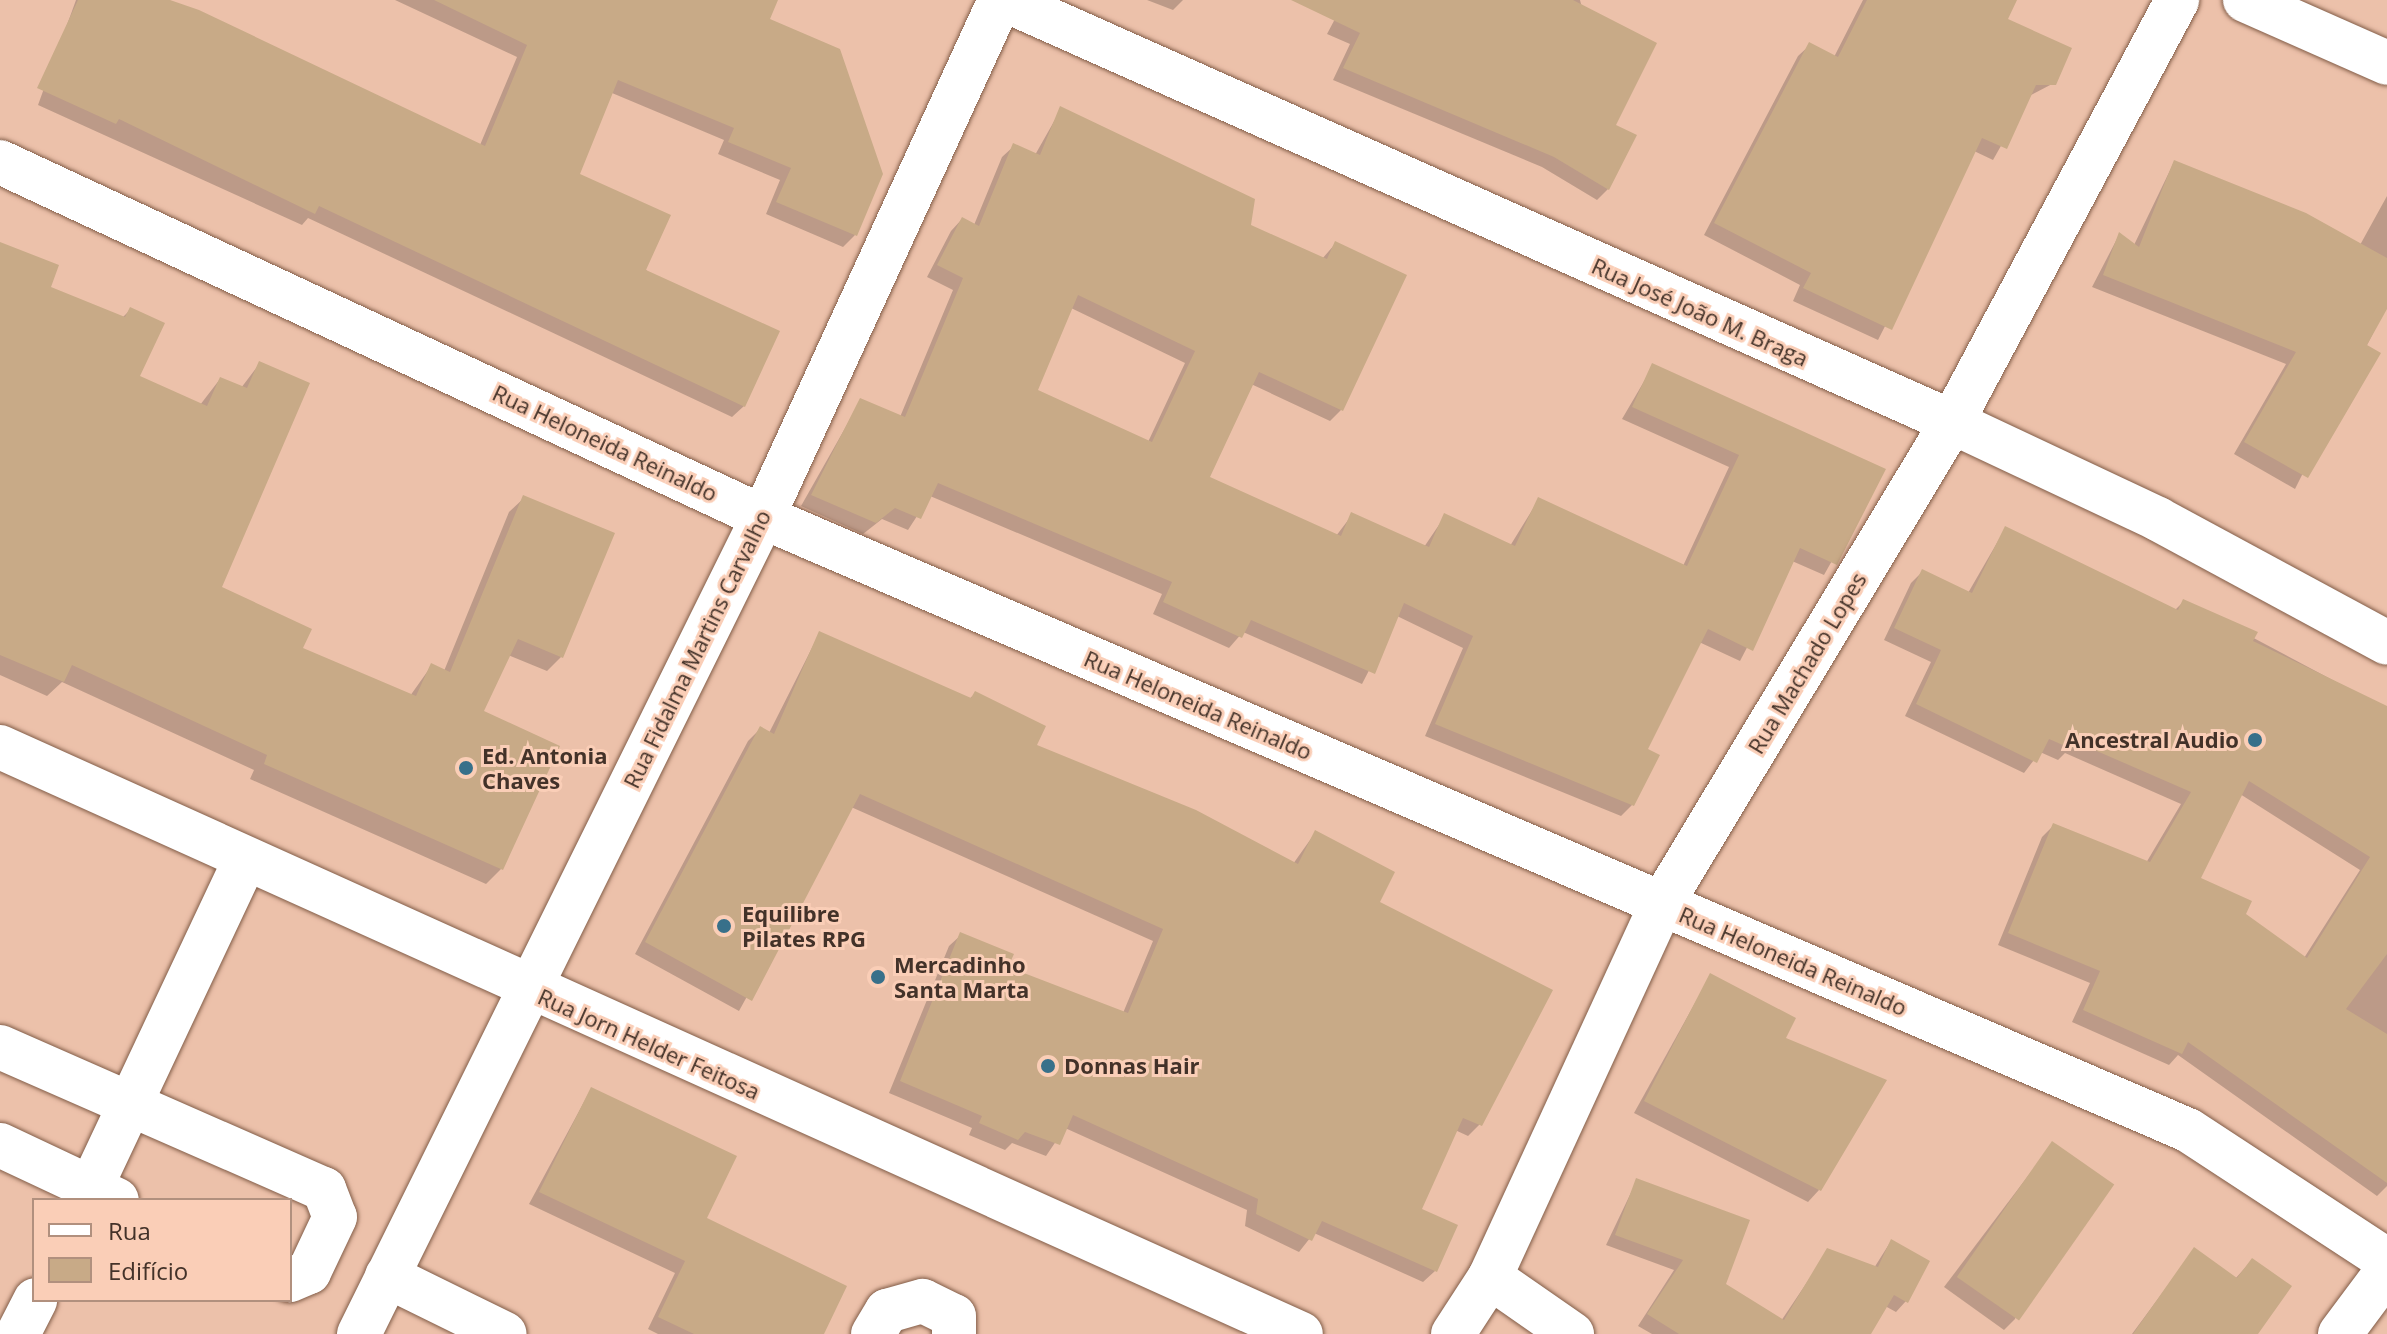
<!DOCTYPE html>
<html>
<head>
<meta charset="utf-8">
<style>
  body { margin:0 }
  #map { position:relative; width:2387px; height:1334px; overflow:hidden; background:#ecc1aa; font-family:"Open Sans",sans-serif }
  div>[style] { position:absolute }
  .shadow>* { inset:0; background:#0003 }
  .building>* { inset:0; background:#c8aa87; transform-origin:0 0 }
  .roads { filter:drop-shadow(0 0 2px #825d48) drop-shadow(0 0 2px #825d48) }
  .minor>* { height:44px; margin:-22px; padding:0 22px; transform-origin:22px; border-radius:22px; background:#fff }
  .dots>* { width:22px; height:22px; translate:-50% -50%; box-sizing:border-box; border:4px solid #faceb7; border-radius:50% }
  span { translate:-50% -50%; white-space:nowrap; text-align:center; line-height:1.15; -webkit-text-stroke:6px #faceb7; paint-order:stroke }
  .street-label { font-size:22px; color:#433229 }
  .poi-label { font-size:22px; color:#433229; font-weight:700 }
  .right { translate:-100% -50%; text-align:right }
  .left { translate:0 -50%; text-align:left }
  .legend { position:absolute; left:32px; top:1198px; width:260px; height:104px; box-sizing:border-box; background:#faceb7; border:2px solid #b1907e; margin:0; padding:10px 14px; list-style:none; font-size:24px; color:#433229 }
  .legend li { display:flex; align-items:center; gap:16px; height:40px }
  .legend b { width:40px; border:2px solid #b1907e }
</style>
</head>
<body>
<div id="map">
  <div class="shadow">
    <i style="clip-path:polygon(76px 0,165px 0,480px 145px,517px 57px,395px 0,776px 0,767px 20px,855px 235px,843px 247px,766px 214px,780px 180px,718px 154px,724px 140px,612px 93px,578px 175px,744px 406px,732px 417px,308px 218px,302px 225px,38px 105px)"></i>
    <i style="clip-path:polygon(1147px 0,1183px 0,1173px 10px)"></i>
    <i style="clip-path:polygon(1345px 0,1580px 0,1613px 126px,1608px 189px,1597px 200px,1542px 167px,1333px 80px,1350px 44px,1327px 34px)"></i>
    <i style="clip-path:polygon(1863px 0,2010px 0,2006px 20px,2054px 83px,2029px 96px,1993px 160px,1974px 151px,1878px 340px,1793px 301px,1800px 285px,1704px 235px,1798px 56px,1810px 45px,1834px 57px)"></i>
    <i style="clip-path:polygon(evenodd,1061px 109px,1249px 227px,1322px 259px,1335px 244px,1341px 410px,1330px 421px,1251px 384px,1207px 478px,1336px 536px,1352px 515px,1424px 547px,1445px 516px,1510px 546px,1539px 499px,1683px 566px,1729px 467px,1622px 419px,1653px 366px,1883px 470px,1824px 575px,1792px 561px,1740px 661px,1699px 642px,1645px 750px,1632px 805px,1621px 816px,1425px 736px,1463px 648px,1397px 616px,1362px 684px,1243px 632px,1229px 648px,1153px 614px,1162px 594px,930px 496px,908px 530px,882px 519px,863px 534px,801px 506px,861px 400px,900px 417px,953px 290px,927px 277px,951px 231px,962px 219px,974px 225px,1002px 157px,1014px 146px,1035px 155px,1061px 109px,1071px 308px,1185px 363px,1148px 442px,1036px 391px,1071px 308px)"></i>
    <i style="clip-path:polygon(2174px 162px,2360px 245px,2387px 196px,2387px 305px,2295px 489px,2234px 454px,2286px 364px,2092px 287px,2119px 235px,2134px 245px)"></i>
    <i style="clip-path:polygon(0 244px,48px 288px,122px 318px,130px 310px,137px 377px,200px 405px,220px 379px,241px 388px,260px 363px,219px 588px,301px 649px,410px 696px,432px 665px,444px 671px,509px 512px,524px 498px,562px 656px,547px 671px,508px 655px,482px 712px,557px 747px,501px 869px,486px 884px,250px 779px,254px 770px,62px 682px,47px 696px,0 675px)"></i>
    <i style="clip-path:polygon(evenodd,2005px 529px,2174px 611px,2184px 601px,2387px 709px,2387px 1186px,2377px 1196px,2178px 1055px,2169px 1065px,2072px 1022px,2090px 983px,1998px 945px,2042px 837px,2054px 825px,2146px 863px,2181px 804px,2065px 753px,2058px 760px,2040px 752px,2024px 773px,1905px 716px,1931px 662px,1884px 640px,1911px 583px,1923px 571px,1968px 593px,2005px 529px,2240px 794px,2360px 870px,2304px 958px,2198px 879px,2240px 794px)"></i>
    <i style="clip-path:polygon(819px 634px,969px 699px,975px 694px,1035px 746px,1293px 864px,1315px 833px,1377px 902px,1480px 1124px,1468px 1136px,1455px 1130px,1419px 1210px,1435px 1271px,1423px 1282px,1314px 1233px,1299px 1252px,1245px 1226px,1247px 1210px,1065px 1128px,1046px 1156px,1012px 1143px,1005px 1150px,969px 1135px,972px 1128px,889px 1093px,949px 946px,961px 935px,1006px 968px,1123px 1013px,1153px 941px,851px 807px,739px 1011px,635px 954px,748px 741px,760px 729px,769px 733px)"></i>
    <i style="clip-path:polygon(1710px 976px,1819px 1190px,1808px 1202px,1634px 1113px)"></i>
    <i style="clip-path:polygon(591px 1089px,704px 1219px,821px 1334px,658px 1334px,648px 1329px,675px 1273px,529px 1204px)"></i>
    <i style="clip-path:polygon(2053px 1143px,2015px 1319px,2004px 1330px,1944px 1287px)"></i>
    <i style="clip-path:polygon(1637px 1180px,1724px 1285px,1781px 1321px,1828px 1251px,1874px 1268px,1891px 1241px,1906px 1301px,1896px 1312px,1885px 1306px,1869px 1334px,1652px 1334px,1638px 1326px,1674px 1270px,1606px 1245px)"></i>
    <i style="clip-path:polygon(2194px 1250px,2235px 1279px,2252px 1260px,2255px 1334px,2132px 1334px)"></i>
  </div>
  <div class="building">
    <i style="clip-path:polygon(78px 0,170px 0,199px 10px,485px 146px,527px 45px,434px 0,778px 0,770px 19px,840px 49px,883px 174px,857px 236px,776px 202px,791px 168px,728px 142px,734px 128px,618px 80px,580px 174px,671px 215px,646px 270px,780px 331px,745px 407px,319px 206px,315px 214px,119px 119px,116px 124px,37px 88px)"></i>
    <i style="clip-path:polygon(1291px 0,1573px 0,1657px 43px,1616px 125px,1637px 135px,1609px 190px,1554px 157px,1343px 68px,1360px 33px)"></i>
    <i style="clip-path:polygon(1867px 0,2017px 0,2008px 19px,2072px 48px,2056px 85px,2036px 85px,2007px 149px,1982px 138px,1892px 330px,1803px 288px,1811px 273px,1714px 223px,1809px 42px,1838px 57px)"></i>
    <i style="clip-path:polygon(evenodd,1060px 106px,1255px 199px,1251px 225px,1327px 259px,1335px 241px,1407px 275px,1343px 411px,1259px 372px,1210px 477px,1341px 536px,1351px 512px,1429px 547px,1444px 513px,1515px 546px,1538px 497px,1687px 566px,1739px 455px,1632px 407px,1652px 363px,1886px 469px,1837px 565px,1800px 548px,1753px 651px,1708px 629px,1648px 749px,1660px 755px,1634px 806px,1435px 724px,1473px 636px,1404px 603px,1375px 674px,1251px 620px,1242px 638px,1163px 602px,1172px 582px,938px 483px,921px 519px,895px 508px,876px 523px,811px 495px,860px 398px,905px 417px,963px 278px,937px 265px,962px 217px,979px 226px,1013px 143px,1040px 155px,1060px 106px,1078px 295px,1195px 351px,1152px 442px,1038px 390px,1078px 295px)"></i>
    <i style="clip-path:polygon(2174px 160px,2306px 213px,2387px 258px,2387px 309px,2367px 345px,2381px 353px,2308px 478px,2244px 442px,2296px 352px,2103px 275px,2119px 232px,2139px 247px)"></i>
    <i style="clip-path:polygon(0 242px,59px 265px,51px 287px,125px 317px,130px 307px,165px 323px,140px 376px,207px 406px,220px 377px,247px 388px,259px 361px,310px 383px,222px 587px,312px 629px,303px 648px,416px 696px,431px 663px,450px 672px,523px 495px,615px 533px,563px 658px,518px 639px,484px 711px,560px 746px,503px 870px,264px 764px,267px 755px,72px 665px,64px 682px,0 655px)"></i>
    <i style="clip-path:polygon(evenodd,2005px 526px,2178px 610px,2183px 599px,2258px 632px,2253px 641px,2387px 706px,2387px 954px,2346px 1009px,2387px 1034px,2387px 1183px,2188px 1042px,2182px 1054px,2083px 1010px,2100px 971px,2008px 933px,2053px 823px,2150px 862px,2191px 792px,2076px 742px,2072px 749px,2049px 739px,2037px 763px,1916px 704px,1941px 650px,1894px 628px,1922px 569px,1972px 593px,2005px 526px,2249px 781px,2370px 857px,2307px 958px,2246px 914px,2252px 901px,2201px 878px,2249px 781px)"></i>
    <i style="clip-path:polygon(819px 631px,971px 698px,975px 691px,1046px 726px,1037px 745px,1196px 810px,1298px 864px,1315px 830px,1395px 872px,1380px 902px,1553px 990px,1482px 1126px,1463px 1118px,1422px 1209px,1458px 1225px,1437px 1272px,1322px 1221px,1312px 1241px,1256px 1214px,1258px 1199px,1073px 1115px,1060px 1145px,1025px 1132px,1018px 1140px,979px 1123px,982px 1116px,900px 1081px,960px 932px,1014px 954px,1008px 967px,1128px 1013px,1163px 929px,860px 794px,752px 1001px,645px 942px,760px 726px,774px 734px)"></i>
    <i style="clip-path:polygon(1710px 973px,1796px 1018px,1786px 1038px,1887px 1080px,1821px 1191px,1644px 1101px)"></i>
    <i style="clip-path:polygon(591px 1087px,737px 1156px,707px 1218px,847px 1286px,824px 1334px,694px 1334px,658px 1317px,685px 1261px,539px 1192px)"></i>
    <i style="left:2052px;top:1141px;width:76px;height:166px;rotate:35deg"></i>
    <i style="clip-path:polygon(1636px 1178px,1750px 1220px,1726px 1284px,1784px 1320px,1827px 1248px,1878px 1267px,1891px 1239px,1930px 1261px,1908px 1303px,1894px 1295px,1871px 1334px,1679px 1334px,1647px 1314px,1683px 1260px,1615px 1235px)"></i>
    <i style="clip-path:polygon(2194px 1247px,2237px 1278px,2252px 1258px,2292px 1286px,2258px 1334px,2133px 1334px)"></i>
  </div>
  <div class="roads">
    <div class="minor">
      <i style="left:1005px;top:0;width:1037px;rotate:24.02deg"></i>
      <i style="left:1952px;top:422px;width:228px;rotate:25.2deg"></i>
      <i style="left:2158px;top:519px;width:260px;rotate:28.4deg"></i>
      <i style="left:2245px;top:0;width:155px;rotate:23.9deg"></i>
      <i style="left:0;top:162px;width:842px;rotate:24.95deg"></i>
      <i style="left:763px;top:517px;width:1551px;rotate:23.28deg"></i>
      <i style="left:2188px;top:1130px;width:238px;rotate:33.2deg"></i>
      <i style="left:0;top:747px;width:1427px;rotate:24.28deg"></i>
      <i style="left:0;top:1047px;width:354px;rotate:23.7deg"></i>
      <i style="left:324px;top:1189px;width:30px;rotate:69deg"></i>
      <i style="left:335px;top:1217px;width:61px;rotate:115.3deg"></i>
      <i style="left:309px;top:1272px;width:21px;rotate:157deg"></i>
      <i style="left:0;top:1145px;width:129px;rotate:25.2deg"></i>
      <i style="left:85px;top:1200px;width:376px;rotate:-64.8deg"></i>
      <i style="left:387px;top:1276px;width:131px;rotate:26.2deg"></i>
      <i style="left:1490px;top:1277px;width:100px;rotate:34.8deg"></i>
      <i style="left:18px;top:1334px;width:38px;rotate:-63deg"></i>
      <i style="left:359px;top:1334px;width:911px;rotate:-63.69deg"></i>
      <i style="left:763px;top:517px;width:569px;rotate:-65.37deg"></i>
      <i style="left:873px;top:1334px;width:27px;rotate:-59deg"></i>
      <i style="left:887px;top:1311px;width:37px;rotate:-16deg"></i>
      <i style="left:923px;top:1301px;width:34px;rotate:26deg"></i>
      <i style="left:954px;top:1316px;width:18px;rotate:90deg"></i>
      <i style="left:1453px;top:1334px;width:68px;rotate:-57deg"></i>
      <i style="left:1490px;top:1277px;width:409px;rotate:-65.3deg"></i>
      <i style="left:1661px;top:905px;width:564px;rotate:-58.93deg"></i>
      <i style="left:1952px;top:422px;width:478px;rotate:-61.9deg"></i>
      <i style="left:2340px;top:1334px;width:79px;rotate:-53.3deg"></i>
    </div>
  </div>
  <div class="dots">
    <i style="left:2255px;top:740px;background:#38708a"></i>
    <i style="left:466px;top:768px;background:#38708a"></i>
    <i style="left:724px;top:926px;background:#38708a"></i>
    <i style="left:878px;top:977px;background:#38708a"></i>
    <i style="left:1048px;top:1066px;background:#38708a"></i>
  </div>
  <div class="street-label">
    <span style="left:1700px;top:312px;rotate:24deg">Rua José João M. Braga</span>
    <span style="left:605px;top:443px;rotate:25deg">Rua Heloneida Reinaldo</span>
    <span style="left:697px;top:649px;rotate:-64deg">Rua Fidalma Martins Carvalho</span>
    <span style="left:1807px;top:663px;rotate:-59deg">Rua Machado Lopes</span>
    <span style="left:1198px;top:705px;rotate:23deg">Rua Heloneida Reinaldo</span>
    <span style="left:1793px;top:961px;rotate:23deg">Rua Heloneida Reinaldo</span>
    <span style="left:649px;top:1044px;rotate:24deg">Rua Jorn Helder Feitosa</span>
  </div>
  <div class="poi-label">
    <span class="right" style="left:2239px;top:740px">Ancestral Audio</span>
    <span class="left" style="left:482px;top:768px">Ed. Antonia<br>Chaves</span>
    <span class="left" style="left:742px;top:926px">Equilibre<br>Pilates RPG</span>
    <span class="left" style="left:894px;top:977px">Mercadinho<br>Santa Marta</span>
    <span class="left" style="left:1064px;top:1066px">Donnas Hair</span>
  </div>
  <ul class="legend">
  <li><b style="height:10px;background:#fff"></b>Rua</li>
  <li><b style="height:22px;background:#c8aa87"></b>Edifício</li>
  </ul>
</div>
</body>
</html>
